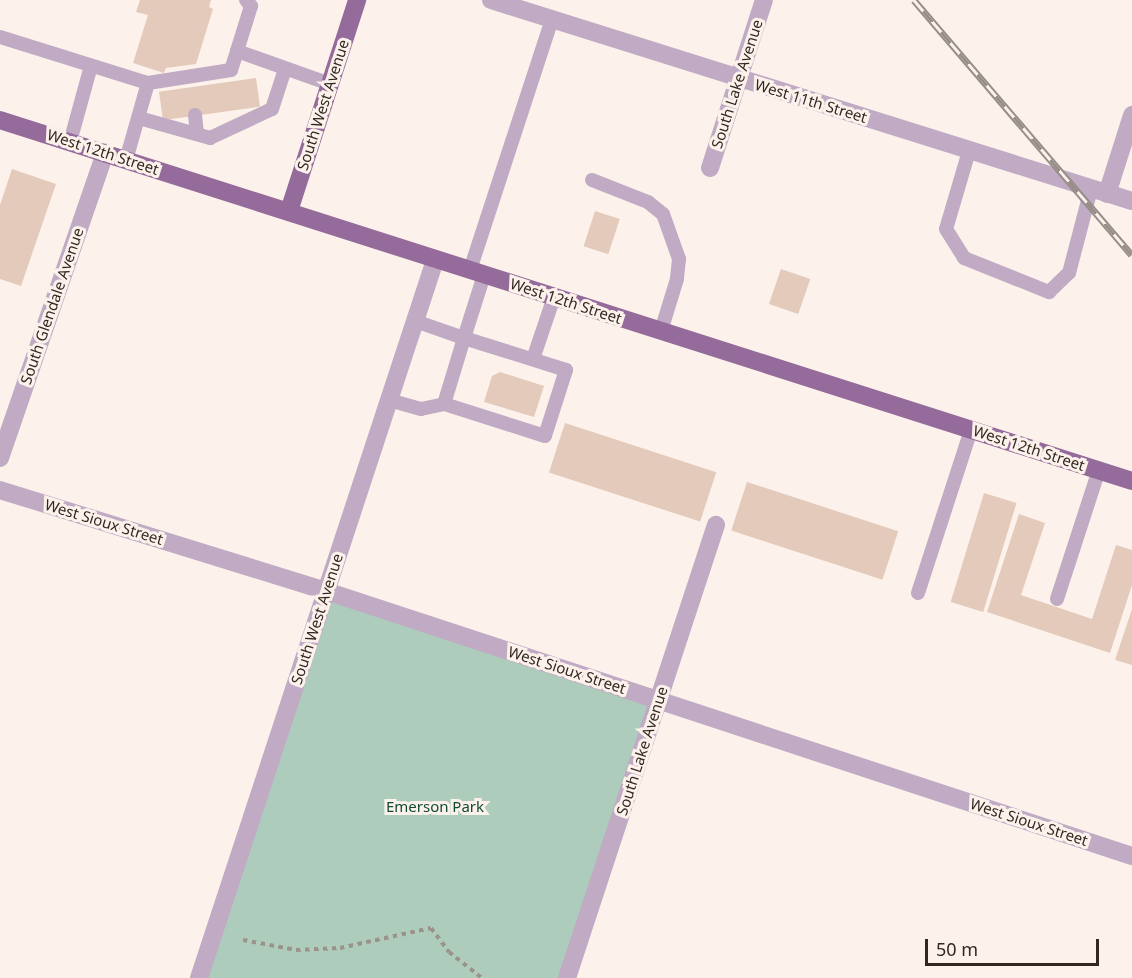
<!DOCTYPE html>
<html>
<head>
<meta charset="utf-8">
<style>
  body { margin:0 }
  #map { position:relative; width:1132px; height:978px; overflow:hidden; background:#fcf2eb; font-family:"Noto Sans",sans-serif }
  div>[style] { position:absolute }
  .green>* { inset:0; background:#adccbb }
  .building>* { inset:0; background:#e3cabb; transform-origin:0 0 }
  .path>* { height:4px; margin-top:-2px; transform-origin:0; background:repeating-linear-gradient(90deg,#9c928c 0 4.5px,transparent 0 9px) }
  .service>* { height:14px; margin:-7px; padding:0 7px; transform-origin:7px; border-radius:7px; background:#c1aac4 }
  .minor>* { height:18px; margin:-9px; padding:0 9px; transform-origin:9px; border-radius:9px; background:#c1aac4 }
  .primary>* { height:18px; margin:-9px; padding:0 9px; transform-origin:9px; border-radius:9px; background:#946b9b }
  .rail>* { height:7px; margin-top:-3.5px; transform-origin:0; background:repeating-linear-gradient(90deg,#fcf2eb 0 14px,#988e88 0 28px); box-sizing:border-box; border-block:2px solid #988e88 }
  span { translate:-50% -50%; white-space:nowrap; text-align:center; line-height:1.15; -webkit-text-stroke:6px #fcf2eb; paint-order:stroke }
  .street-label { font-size:15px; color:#322822 }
  .park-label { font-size:15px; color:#104a32 }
  .scale { position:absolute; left:925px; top:939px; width:174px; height:27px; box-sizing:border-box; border:3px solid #322822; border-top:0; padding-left:8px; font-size:18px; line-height:21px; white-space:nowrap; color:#322822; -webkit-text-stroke:4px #fcf2eb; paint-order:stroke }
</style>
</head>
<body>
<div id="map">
  <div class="green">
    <i style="clip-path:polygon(326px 591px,659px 700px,569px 978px,199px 978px)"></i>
  </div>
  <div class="building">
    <i style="clip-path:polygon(140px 0,211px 0,209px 7px,213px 9px,196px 64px,166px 68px,164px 73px,133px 63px,148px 15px,136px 12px)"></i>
    <i style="left:256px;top:78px;width:29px;height:98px;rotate:82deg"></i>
    <i style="clip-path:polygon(12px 169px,56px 184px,21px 286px,0 279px,0 205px)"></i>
    <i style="left:595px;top:211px;width:26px;height:37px;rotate:18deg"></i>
    <i style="left:781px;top:269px;width:31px;height:37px;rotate:19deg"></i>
    <i style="clip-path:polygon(500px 372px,544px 386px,534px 417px,484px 402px,492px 376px)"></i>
    <i style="left:565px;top:423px;width:159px;height:52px;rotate:18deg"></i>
    <i style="left:747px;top:482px;width:159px;height:51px;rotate:18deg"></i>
    <i style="left:984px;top:493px;width:34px;height:114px;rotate:17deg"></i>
    <i style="clip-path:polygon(1019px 514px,1045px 523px,1021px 595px,1092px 619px,1116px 545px,1132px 550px,1132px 585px,1110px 653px,987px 612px)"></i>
    <i style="clip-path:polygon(1132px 609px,1132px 665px,1115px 660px)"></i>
  </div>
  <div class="path">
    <i style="left:243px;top:940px;width:54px;rotate:10.7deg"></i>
    <i style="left:296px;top:950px;width:44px;rotate:-2.6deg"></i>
    <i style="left:340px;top:948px;width:93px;rotate:-12.4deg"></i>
    <i style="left:431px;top:928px;width:30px;rotate:53deg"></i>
    <i style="left:449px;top:952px;width:42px;rotate:38.2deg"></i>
  </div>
  <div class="service">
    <i style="left:246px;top:0;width:8px;rotate:50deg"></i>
    <i style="left:251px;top:6px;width:47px;rotate:107.3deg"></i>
    <i style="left:237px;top:51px;width:99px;rotate:19.5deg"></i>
    <i style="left:0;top:37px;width:155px;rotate:17.3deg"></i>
    <i style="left:195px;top:115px;width:19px;rotate:84deg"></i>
    <i style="left:139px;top:118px;width:74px;rotate:15.7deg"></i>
    <i style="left:210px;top:138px;width:68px;rotate:-25.1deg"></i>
    <i style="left:272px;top:109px;width:42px;rotate:-72deg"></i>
    <i style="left:70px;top:142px;width:79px;rotate:-74.6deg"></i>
    <i style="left:969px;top:151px;width:81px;rotate:106.4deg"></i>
    <i style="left:946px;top:229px;width:34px;rotate:58deg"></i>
    <i style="left:964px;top:258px;width:92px;rotate:21.8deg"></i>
    <i style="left:1049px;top:292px;width:28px;rotate:-44deg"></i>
    <i style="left:1069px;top:273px;width:87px;rotate:-75.3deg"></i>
    <i style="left:126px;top:160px;width:80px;rotate:-74.1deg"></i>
    <i style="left:148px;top:83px;width:84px;rotate:-8.9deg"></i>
    <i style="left:231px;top:70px;width:20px;rotate:-72deg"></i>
    <i style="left:592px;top:180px;width:60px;rotate:21.4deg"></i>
    <i style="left:648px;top:202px;width:19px;rotate:39deg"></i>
    <i style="left:663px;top:214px;width:48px;rotate:70.4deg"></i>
    <i style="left:679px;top:259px;width:20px;rotate:96deg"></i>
    <i style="left:677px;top:279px;width:54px;rotate:107.1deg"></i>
    <i style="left:470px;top:270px;width:264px;rotate:-71.9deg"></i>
    <i style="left:415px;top:321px;width:52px;rotate:19.1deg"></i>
    <i style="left:464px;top:338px;width:66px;rotate:-72.4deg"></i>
    <i style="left:464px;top:338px;width:107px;rotate:17.4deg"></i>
    <i style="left:566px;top:370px;width:69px;rotate:107.7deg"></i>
    <i style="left:545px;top:436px;width:106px;rotate:-162.4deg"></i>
    <i style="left:444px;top:404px;width:69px;rotate:-73.1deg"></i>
    <i style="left:533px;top:359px;width:65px;rotate:-71.3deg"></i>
    <i style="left:389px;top:400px;width:33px;rotate:16deg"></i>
    <i style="left:421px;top:409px;width:24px;rotate:-12deg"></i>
    <i style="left:918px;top:593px;width:171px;rotate:-72deg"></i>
    <i style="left:1057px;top:599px;width:136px;rotate:-72deg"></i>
  </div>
  <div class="minor">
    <i style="left:491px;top:0;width:672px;rotate:17.41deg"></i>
    <i style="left:710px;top:168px;width:176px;rotate:-72.2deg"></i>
    <i style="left:1107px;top:194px;width:83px;rotate:-72.4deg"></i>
    <i style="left:0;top:458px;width:323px;rotate:-71deg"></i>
    <i style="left:0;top:490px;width:341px;rotate:17.2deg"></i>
    <i style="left:326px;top:591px;width:848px;rotate:18.2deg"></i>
    <i style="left:199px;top:978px;width:756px;rotate:-71.8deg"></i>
    <i style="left:567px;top:978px;width:477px;rotate:-71.8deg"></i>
  </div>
  <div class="primary">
    <i style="left:0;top:120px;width:1188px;rotate:17.69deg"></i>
    <i style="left:289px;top:211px;width:222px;rotate:-72.1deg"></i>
  </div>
  <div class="rail">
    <i style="left:914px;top:0;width:335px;rotate:49.5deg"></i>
  </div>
  <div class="street-label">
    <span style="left:737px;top:84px;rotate:-72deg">South Lake Avenue</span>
    <span style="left:811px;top:101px;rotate:17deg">West 11th Street</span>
    <span style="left:323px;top:105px;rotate:-72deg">South West Avenue</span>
    <span style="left:103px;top:152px;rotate:18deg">West 12th Street</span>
    <span style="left:566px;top:301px;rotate:18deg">West 12th Street</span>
    <span style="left:52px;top:306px;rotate:-71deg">South Glendale Avenue</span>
    <span style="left:1029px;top:448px;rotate:18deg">West 12th Street</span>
    <span style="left:104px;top:522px;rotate:17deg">West Sioux Street</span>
    <span style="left:317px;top:619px;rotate:-72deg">South West Avenue</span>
    <span style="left:567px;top:670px;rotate:18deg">West Sioux Street</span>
    <span style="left:642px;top:751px;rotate:-72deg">South Lake Avenue</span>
    <span style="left:1029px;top:822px;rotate:18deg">West Sioux Street</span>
  </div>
  <div class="park-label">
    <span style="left:435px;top:807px">Emerson Park</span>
  </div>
  <div class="scale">50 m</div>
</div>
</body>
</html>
